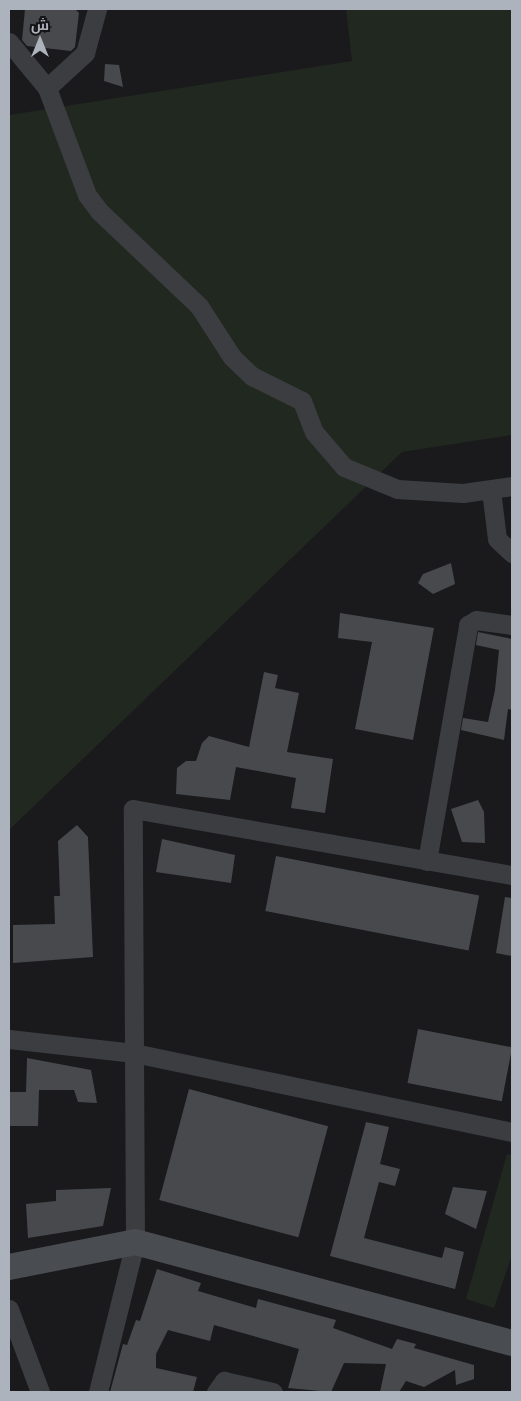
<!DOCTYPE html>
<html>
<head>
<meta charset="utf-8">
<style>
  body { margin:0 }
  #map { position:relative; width:521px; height:1401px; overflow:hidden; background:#1a1a1d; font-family:"Open Sans",Cairo,sans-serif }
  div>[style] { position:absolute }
  .green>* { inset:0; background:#202820 }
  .building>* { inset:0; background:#47494c; transform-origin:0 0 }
  .street>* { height:19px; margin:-9.5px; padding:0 9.5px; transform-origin:9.5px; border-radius:9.5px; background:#3b3d41 }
  .secondary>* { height:26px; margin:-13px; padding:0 13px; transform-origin:13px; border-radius:13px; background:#494c51 }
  span { translate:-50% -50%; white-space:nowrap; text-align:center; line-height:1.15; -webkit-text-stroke:4.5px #151518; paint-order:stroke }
  .frame { position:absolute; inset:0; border:10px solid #adb3bc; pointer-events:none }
  .north { position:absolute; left:15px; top:15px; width:50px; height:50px; -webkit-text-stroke:4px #151518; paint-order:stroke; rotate:0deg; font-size:14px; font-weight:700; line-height:20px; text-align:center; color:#adb3bc }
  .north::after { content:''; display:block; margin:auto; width:18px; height:22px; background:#adb3bc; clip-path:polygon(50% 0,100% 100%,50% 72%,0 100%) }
</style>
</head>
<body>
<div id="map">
  <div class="green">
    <i style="clip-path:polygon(346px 9px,512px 9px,512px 435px,402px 452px,9px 830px,9px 115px,352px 61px)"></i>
    <i style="clip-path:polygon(507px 1154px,512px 1155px,512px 1255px,494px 1308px,466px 1299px)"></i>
  </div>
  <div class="building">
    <i style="clip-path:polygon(25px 9px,75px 9px,79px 13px,75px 47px,71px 51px,27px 46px,22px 40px)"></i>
    <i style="clip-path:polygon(105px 64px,119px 65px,123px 87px,104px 81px)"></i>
    <i style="clip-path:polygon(451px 563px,455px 584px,433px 594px,418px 583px,423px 574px)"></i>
    <i style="clip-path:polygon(340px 613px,434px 628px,413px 740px,355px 729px,372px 642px,338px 638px)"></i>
    <i style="clip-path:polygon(478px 632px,512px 639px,512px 710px,508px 709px,504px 740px,461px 730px,463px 718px,488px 722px,495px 690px,499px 650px,476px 645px)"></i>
    <i style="clip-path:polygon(264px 672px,278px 675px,275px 688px,299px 693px,287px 752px,333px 759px,325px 813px,291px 808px,296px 778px,236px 767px,230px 800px,176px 794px,177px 768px,186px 761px,196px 761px,202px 743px,209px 736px,249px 747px)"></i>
    <i style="clip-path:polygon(478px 800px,484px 812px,485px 843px,462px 842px,451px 809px)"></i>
    <i style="clip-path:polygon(77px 825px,88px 837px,93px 957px,13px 963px,13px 925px,55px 924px,54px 896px,60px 896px,58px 841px)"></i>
    <i style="clip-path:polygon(162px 839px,235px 855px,231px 883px,156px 872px)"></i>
    <i style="left:276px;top:856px;width:207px;height:56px;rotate:11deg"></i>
    <i style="clip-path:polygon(505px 897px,512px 898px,512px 956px,496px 953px)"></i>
    <i style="left:418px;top:1029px;width:96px;height:55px;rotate:11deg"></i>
    <i style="clip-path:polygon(27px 1058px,91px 1070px,97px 1103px,78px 1102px,74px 1090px,39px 1090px,38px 1126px,9px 1126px,9px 1092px,26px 1092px)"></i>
    <i style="left:189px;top:1089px;width:144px;height:115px;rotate:15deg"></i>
    <i style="clip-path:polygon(366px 1122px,389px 1127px,380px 1164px,400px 1169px,395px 1186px,379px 1182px,364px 1238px,442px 1258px,445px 1247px,464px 1252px,455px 1289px,330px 1256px)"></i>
    <i style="clip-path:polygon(453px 1187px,487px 1191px,476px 1229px,445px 1214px)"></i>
    <i style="clip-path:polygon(111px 1188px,103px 1226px,28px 1238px,26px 1204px,56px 1201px,56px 1190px)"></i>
    <i style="clip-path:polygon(157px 1269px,201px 1283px,198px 1291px,256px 1308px,258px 1299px,336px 1320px,333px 1328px,392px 1349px,397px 1339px,416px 1344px,414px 1348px,474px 1365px,474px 1379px,456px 1385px,455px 1370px,424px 1387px,406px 1381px,399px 1392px,380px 1392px,386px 1364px,344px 1363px,331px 1392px,288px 1388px,299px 1349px,214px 1325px,210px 1341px,168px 1330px,156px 1354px,156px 1368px,197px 1377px,193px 1392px,110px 1392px,123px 1344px,127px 1345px,136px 1320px,140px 1321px)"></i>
  </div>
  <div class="street">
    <i style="left:9px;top:42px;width:60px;rotate:50.4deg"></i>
    <i style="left:47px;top:88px;width:114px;rotate:69.5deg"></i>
    <i style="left:87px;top:195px;width:21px;rotate:53deg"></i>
    <i style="left:100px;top:212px;width:137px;rotate:43.5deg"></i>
    <i style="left:199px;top:306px;width:61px;rotate:57.1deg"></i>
    <i style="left:232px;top:357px;width:28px;rotate:44deg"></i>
    <i style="left:252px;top:376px;width:56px;rotate:26.6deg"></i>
    <i style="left:302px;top:401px;width:33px;rotate:69deg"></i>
    <i style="left:314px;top:432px;width:46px;rotate:49.4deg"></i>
    <i style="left:344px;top:467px;width:57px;rotate:22.5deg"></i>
    <i style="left:397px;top:489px;width:66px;rotate:3.5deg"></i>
    <i style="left:463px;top:493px;width:49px;rotate:-8.1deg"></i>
    <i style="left:47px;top:88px;width:52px;rotate:-42.6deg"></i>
    <i style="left:85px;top:53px;width:46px;rotate:-74.7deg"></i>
    <i style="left:491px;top:490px;width:49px;rotate:83deg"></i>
    <i style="left:497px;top:539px;width:21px;rotate:43deg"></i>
    <i style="left:427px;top:861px;width:240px;rotate:-80.1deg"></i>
    <i style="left:468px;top:625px;width:9px;rotate:-32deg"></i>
    <i style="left:476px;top:620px;width:36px;rotate:8deg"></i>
    <i style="left:9px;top:1039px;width:126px;rotate:6.4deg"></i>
    <i style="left:134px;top:1053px;width:386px;rotate:11.8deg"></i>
    <i style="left:9px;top:1309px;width:89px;rotate:69.5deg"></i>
    <i style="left:98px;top:1392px;width:154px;rotate:-76.1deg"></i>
    <i style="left:135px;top:1242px;width:433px;rotate:-90.3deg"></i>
    <i style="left:133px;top:809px;width:385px;rotate:9.9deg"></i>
    <i style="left:216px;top:1392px;width:14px;rotate:-54deg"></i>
    <i style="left:224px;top:1381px;width:50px;rotate:12.7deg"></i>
  </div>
  <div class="secondary">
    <i style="left:9px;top:1267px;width:128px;rotate:-11.2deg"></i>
    <i style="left:135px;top:1242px;width:390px;rotate:15deg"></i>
  </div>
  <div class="frame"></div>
  <div class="north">ش</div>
</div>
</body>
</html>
